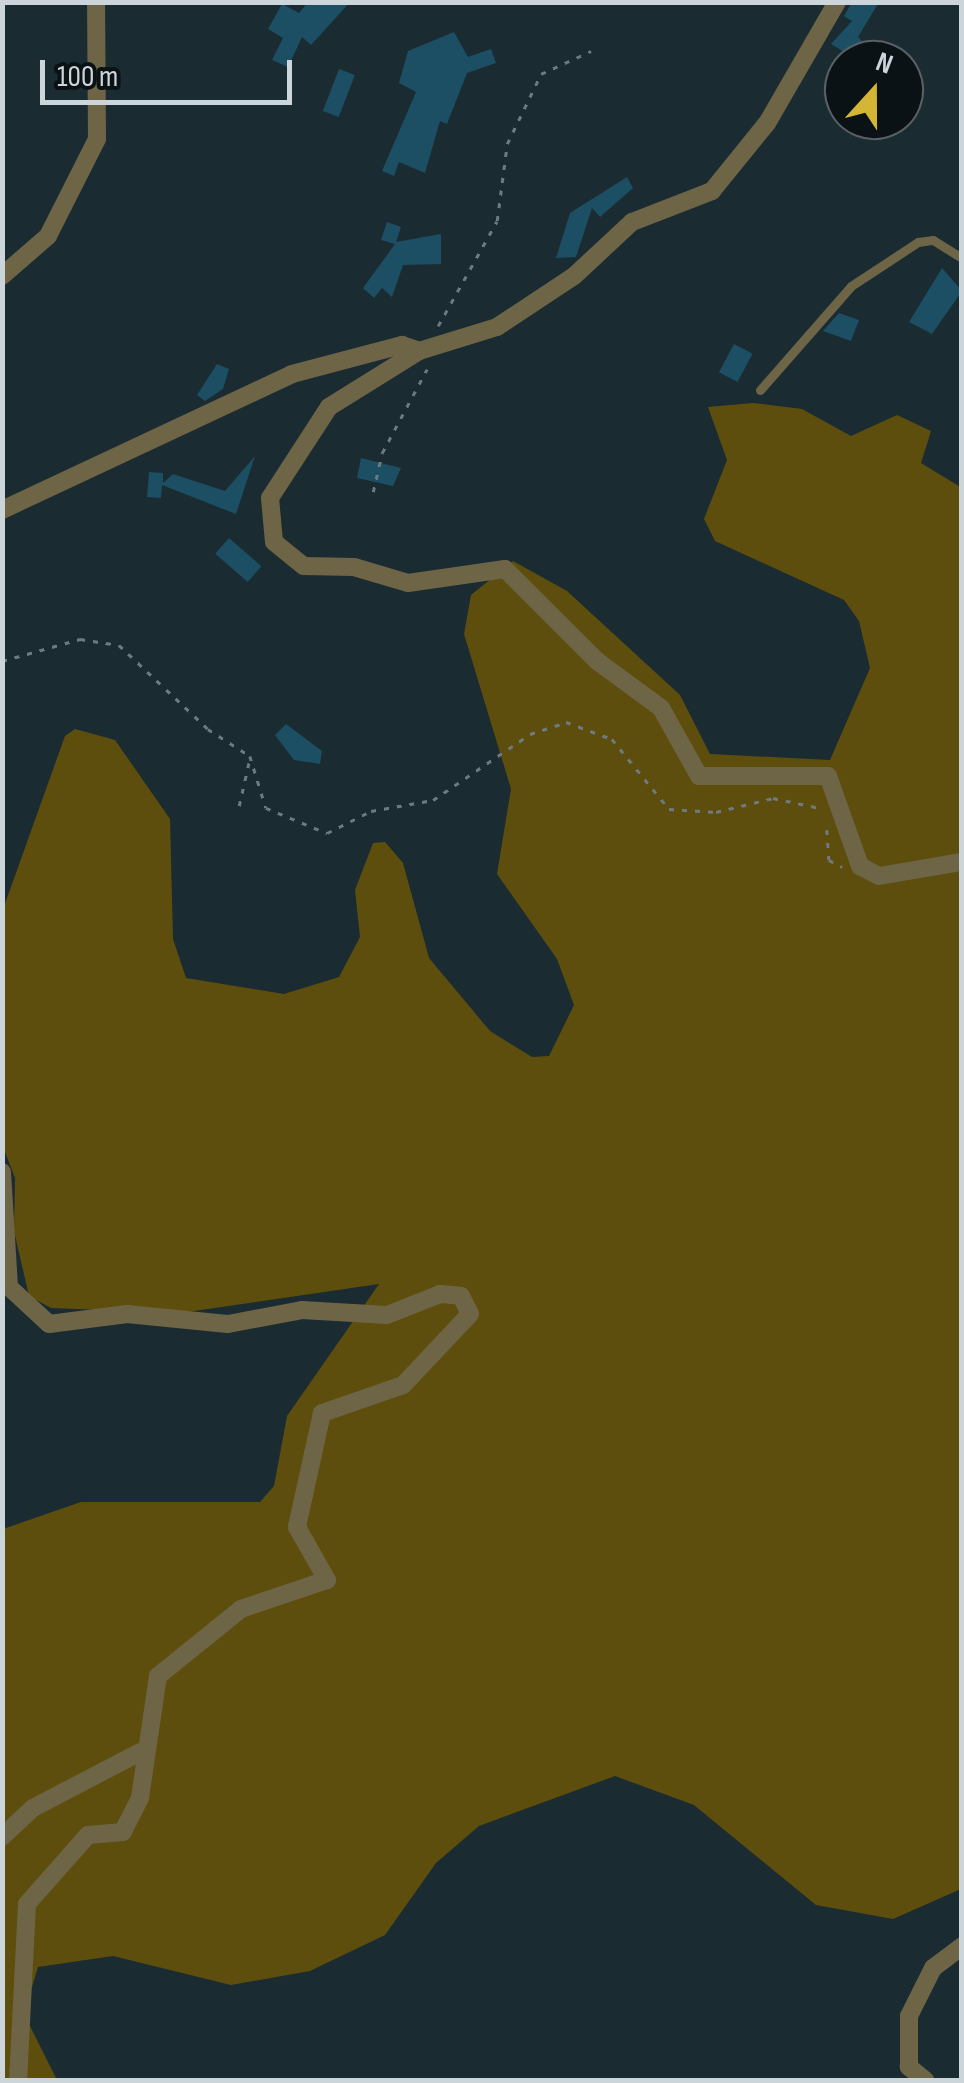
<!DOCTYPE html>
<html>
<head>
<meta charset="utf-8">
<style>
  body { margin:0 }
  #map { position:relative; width:964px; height:2083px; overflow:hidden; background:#1b2b32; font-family:"Sofia Sans Condensed",sans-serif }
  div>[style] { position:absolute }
  .green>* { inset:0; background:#5d4e0d }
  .building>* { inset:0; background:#1c4f63; transform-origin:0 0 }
  .path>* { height:2.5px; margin-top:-1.25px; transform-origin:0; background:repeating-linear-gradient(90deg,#6d7a80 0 5px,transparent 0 13px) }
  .lane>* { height:9px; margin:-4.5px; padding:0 4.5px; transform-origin:4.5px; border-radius:4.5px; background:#6e6546 }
  .street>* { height:18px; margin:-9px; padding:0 9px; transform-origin:9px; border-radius:9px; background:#6e6546 }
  span { translate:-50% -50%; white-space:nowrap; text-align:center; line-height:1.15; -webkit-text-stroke:9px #0b1215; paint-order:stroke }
  .frame { position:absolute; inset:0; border:5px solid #ccd5da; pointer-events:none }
  .north { position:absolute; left:824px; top:40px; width:100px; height:100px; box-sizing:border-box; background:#0b1215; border:2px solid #586064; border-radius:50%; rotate:21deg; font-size:28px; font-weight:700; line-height:40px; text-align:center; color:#ccd5da }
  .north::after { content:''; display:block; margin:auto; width:35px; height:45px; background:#d5b534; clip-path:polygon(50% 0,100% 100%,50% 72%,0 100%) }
  .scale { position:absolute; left:40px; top:60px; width:252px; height:45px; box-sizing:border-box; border:5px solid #ccd5da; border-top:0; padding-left:12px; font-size:30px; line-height:35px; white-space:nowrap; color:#ccd5da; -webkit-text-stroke:8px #0b1215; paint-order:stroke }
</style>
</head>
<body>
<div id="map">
  <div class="green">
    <i style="clip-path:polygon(753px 403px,802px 409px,851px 436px,897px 415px,931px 431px,921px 463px,962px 488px,961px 1889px,893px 1919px,816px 1905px,694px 1805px,615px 1776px,479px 1826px,436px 1863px,385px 1935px,310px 1971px,231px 1985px,113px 1956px,38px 1967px,24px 2014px,57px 2080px,3px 2080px,3px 1529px,81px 1502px,260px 1502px,274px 1486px,287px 1416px,379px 1284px,180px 1313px,51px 1308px,29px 1296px,14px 1231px,15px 1178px,3px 1147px,2px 912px,65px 736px,75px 729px,115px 740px,170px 819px,173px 939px,186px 978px,284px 994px,339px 977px,360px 937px,355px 890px,373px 843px,385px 842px,403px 863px,429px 958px,490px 1031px,532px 1057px,549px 1056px,574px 1005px,557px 959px,497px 874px,511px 789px,464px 634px,471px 595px,513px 561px,567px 591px,680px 695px,710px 754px,830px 760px,870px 668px,859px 621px,844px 600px,715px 541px,704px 519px,727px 460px,708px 407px)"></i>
  </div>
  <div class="building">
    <i style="clip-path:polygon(308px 2px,350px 2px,311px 45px,302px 37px,288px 67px,272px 60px,283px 38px,268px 29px,282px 4px,299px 13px)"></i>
    <i style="clip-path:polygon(852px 2px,879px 2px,858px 37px,868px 47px,857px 60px,831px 44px,852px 21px,844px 16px)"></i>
    <i style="clip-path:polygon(454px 32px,468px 57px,491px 49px,496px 63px,467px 73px,447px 124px,440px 121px,425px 173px,399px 162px,394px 176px,382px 171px,416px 92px,399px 83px,408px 51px)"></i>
    <i style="left:339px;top:69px;width:17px;height:45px;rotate:21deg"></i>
    <i style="clip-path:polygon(627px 177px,633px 188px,600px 217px,592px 208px,576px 257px,556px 258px,570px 213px)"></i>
    <i style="clip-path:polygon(387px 222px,401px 227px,396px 242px,441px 234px,441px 264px,403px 265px,392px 297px,382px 288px,374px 298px,363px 288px,395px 244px,381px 240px)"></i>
    <i style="clip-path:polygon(942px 268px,962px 291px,932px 334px,909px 322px)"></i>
    <i style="clip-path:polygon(839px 313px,859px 320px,851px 341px,823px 331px)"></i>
    <i style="left:734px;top:344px;width:21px;height:32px;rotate:28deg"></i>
    <i style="clip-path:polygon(217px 364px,229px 369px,223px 389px,205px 401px,197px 395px)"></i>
    <i style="clip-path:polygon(255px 456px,236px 514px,162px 485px,161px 498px,147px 497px,149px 472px,163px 473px,163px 483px,173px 474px,225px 491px)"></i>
    <i style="clip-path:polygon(361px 458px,401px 468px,393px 486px,357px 478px)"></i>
    <i style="left:229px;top:538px;width:43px;height:21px;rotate:41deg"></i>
    <i style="clip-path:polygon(286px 724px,322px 751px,320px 764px,294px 760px,275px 735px)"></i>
  </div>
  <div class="path">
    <i style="left:438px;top:326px;width:120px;rotate:-60.7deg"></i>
    <i style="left:497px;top:221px;width:78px;rotate:-82.6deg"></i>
    <i style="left:507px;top:144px;width:78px;rotate:-64.1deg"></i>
    <i style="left:541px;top:74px;width:55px;rotate:-24.7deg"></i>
    <i style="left:373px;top:492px;width:40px;rotate:-77deg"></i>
    <i style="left:382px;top:453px;width:95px;rotate:-61.8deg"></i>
    <i style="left:2px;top:661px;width:81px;rotate:-15.8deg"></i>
    <i style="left:80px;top:639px;width:39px;rotate:9deg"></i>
    <i style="left:119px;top:645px;width:122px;rotate:43.3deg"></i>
    <i style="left:208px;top:729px;width:50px;rotate:32.7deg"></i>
    <i style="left:250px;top:756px;width:54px;rotate:72.9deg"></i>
    <i style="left:266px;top:808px;width:66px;rotate:22.3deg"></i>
    <i style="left:327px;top:833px;width:49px;rotate:-26.6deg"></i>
    <i style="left:371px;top:811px;width:63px;rotate:-10.1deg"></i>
    <i style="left:433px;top:800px;width:117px;rotate:-34.2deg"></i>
    <i style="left:530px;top:734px;width:38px;rotate:-18deg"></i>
    <i style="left:566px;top:722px;width:49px;rotate:20.3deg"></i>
    <i style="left:612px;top:739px;width:90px;rotate:50.8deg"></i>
    <i style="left:669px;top:809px;width:47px;rotate:3.7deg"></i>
    <i style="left:716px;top:812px;width:59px;rotate:-13.8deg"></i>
    <i style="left:773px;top:798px;width:48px;rotate:12deg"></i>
    <i style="left:239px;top:806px;width:50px;rotate:-77.3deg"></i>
    <i style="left:827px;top:830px;width:30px;rotate:86deg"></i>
    <i style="left:829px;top:860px;width:15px;rotate:28deg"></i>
  </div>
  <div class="lane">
    <i style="left:760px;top:390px;width:138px;rotate:-48.8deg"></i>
    <i style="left:851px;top:286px;width:80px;rotate:-33.3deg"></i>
    <i style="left:918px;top:242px;width:15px;rotate:-8deg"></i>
    <i style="left:933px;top:240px;width:34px;rotate:32deg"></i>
  </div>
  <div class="street">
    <i style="left:837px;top:2px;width:140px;rotate:120deg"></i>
    <i style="left:767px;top:123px;width:87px;rotate:129deg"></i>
    <i style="left:712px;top:191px;width:86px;rotate:158.8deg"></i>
    <i style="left:632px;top:222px;width:79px;rotate:137deg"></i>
    <i style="left:574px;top:276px;width:92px;rotate:146.5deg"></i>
    <i style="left:497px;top:327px;width:82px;rotate:162.9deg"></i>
    <i style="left:419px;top:351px;width:106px;rotate:148.1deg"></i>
    <i style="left:329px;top:407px;width:108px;rotate:123deg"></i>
    <i style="left:270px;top:498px;width:44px;rotate:84.8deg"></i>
    <i style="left:274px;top:542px;width:38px;rotate:39deg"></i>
    <i style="left:304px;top:566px;width:50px;rotate:1.1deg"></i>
    <i style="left:354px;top:567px;width:56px;rotate:16.5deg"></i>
    <i style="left:408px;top:583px;width:98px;rotate:-8.2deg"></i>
    <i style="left:505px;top:569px;width:130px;rotate:45deg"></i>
    <i style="left:597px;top:661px;width:79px;rotate:36.3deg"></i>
    <i style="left:661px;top:708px;width:78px;rotate:60.8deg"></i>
    <i style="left:699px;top:776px;width:129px"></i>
    <i style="left:828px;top:776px;width:96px;rotate:70.4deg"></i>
    <i style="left:860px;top:866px;width:21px;rotate:28deg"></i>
    <i style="left:879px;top:876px;width:84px;rotate:-9.6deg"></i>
    <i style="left:2px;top:276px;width:61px;rotate:-41deg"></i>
    <i style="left:48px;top:236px;width:109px;rotate:-63.2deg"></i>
    <i style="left:97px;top:139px;width:137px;rotate:-90.4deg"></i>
    <i style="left:2px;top:510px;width:320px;rotate:-25.1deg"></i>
    <i style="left:292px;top:374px;width:114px;rotate:-14.8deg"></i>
    <i style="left:402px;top:345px;width:18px;rotate:19deg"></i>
    <i style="left:2px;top:1172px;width:115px;rotate:86.5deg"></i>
    <i style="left:9px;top:1287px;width:54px;rotate:42.8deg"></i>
    <i style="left:49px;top:1324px;width:79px;rotate:-7.3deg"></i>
    <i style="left:127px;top:1314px;width:101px;rotate:5.7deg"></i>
    <i style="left:228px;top:1324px;width:75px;rotate:-10.7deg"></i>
    <i style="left:302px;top:1310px;width:85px;rotate:3.4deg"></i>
    <i style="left:387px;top:1315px;width:57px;rotate:-21.6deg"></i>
    <i style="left:440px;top:1294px;width:21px;rotate:5deg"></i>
    <i style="left:461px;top:1296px;width:20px;rotate:63deg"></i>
    <i style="left:470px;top:1314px;width:98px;rotate:133.3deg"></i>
    <i style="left:403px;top:1385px;width:86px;rotate:160.9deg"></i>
    <i style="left:322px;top:1413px;width:117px;rotate:102.4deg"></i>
    <i style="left:297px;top:1527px;width:61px;rotate:60.5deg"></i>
    <i style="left:327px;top:1580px;width:91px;rotate:161.4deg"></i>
    <i style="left:241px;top:1609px;width:107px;rotate:141.1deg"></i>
    <i style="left:158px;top:1676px;width:123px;rotate:98.4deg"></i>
    <i style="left:140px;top:1798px;width:38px;rotate:117deg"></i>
    <i style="left:123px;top:1832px;width:35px;rotate:175deg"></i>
    <i style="left:88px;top:1835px;width:92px;rotate:131.5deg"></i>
    <i style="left:27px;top:1904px;width:176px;rotate:92.9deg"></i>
    <i style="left:2px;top:1837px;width:42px;rotate:-43.1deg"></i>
    <i style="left:33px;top:1808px;width:121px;rotate:-27.6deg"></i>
    <i style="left:925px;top:2080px;width:21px;rotate:-141deg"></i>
    <i style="left:909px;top:2067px;width:51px;rotate:-90deg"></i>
    <i style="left:909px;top:2016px;width:54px;rotate:-63.4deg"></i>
    <i style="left:933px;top:1968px;width:36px;rotate:-37deg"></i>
  </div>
  <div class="frame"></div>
  <div class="north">N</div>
  <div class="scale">100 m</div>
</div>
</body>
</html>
